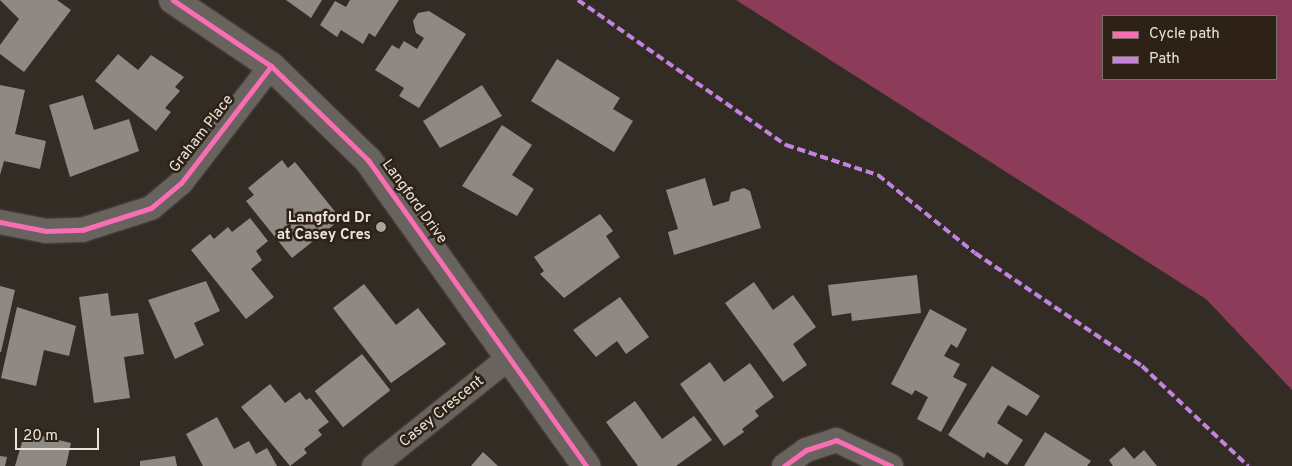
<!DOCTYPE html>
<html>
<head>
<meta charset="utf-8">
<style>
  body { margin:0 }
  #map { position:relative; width:1292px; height:466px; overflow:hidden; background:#322c25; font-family:Overpass,sans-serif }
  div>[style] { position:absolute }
  .forest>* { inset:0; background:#8c3b59 }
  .building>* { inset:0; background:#8e8a83; transform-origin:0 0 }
  .roads { filter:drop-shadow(0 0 1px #504a44) drop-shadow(0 0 1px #504a44) }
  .minor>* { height:24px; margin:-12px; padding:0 12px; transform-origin:12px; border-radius:12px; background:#68635e }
  .tertiary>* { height:28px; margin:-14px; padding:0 14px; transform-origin:14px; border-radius:14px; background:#68635e }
  .quiet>* { height:4px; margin-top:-2px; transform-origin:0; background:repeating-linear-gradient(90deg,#c483df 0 8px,transparent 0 12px) }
  .cycleway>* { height:5px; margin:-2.5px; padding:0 2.5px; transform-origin:2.5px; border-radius:2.5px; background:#f96db3 }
  .dots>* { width:14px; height:14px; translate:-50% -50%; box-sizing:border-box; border:2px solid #2e2216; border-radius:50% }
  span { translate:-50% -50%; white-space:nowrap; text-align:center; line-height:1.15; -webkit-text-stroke:5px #2e2216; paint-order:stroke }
  .street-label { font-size:15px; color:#ece4dc }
  .poi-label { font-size:15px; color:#ece4dc; font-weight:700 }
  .right { translate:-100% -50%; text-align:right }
  .legend { position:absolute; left:1102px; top:15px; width:175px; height:65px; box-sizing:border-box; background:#2e2216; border:1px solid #7a7065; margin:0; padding:6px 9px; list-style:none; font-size:15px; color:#ece4dc }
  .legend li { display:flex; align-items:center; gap:10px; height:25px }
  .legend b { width:25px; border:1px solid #7a7065 }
  .scale { position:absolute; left:15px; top:428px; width:84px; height:22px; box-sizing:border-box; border:2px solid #ece4dc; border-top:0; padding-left:6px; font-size:15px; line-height:18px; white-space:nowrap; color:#ece4dc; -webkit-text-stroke:4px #2e2216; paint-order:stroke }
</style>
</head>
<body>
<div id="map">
  <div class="forest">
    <i style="clip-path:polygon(evenodd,736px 0,1292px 0,1292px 390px,1206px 299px,736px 0,1103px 16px,1276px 16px,1276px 79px,1103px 79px,1103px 16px)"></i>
  </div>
  <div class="building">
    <i style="clip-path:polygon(0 0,57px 0,71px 10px,24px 72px,0 54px,0 45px,19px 19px)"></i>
    <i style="clip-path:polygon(286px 0,322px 0,311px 18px)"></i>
    <i style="clip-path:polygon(350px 0,399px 0,375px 37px,369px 33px,363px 44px,341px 30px,337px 37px,320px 25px,335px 1px,346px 7px)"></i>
    <i style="clip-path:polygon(429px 11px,466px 34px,419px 108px,399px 96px,404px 88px,375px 70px,392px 45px,399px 49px,404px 41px,417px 49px,424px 38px,416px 33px,413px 21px,418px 13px)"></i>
    <i style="clip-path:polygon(118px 54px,138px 70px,151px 55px,184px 77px,175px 87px,180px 91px,165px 108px,171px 112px,156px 131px,95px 81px)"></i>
    <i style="clip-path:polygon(557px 59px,620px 98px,613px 109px,633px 121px,614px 152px,531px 101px)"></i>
    <i style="clip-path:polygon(0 85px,25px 90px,15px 134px,46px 141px,40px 169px,4px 161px,0 175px)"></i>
    <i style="clip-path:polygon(482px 85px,502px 116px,440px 148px,423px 121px)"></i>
    <i style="clip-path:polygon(83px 95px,94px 130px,129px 119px,139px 151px,70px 177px,49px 105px)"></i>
    <i style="clip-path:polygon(502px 125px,532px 145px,512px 175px,534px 189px,517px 216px,462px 186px)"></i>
    <i style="clip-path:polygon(282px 160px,288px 168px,295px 162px,341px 219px,292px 258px,246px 201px,254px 195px,248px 188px)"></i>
    <i style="clip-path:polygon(705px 178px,713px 206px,729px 201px,731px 192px,744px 188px,750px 191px,761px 228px,674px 255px,668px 232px,678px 229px,666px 190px)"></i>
    <i style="clip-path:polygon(600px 214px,613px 231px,606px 236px,620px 257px,564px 298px,540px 274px,544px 271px,534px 257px)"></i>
    <i style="clip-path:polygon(250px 218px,268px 241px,256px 251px,262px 260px,251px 269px,274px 297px,246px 319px,191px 250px,210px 234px,214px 239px,228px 227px,232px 232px)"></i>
    <i style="clip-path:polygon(917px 275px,921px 313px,852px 321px,851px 313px,832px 316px,828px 285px)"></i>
    <i style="clip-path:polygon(206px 281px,220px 311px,194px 323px,204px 345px,175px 359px,148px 300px)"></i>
    <i style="clip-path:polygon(754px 282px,773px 310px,793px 295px,816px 327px,793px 344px,807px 365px,783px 382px,725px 303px)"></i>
    <i style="clip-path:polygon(364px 284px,396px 325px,418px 308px,446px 344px,391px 383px,333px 308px)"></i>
    <i style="clip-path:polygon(0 286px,15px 290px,1px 352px,0 352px)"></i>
    <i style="clip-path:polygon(108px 293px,111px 316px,138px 313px,144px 354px,124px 357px,130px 398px,94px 403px,79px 297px)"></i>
    <i style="clip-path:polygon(620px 297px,649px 337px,626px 354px,617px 341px,596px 357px,573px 330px)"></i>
    <i style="clip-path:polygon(17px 307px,76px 326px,69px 356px,44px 350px,36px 386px,1px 378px)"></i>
    <i style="clip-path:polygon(930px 309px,967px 329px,957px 348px,951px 344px,944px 356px,960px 364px,953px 377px,967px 384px,941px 432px,917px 419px,928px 397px,915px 390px,912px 395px,891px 384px)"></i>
    <i style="left:362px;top:354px;width:46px;height:60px;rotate:52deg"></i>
    <i style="clip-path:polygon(710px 362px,724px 382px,750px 363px,774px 397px,755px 411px,759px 416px,742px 429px,744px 432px,724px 446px,680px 384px)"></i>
    <i style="clip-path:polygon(992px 366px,1040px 396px,1027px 416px,1008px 405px,997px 423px,1023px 440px,1007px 465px,987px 452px,984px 458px,948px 435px)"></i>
    <i style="clip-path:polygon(270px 384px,285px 403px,300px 392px,306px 400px,310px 398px,329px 422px,318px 430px,322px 435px,304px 449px,307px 453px,290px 466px,241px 407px)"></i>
    <i style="clip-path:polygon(635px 401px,662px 439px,694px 416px,712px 440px,676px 466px,638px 466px,606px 422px)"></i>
    <i style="clip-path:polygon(217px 417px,234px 449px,249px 441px,256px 454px,267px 448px,277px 466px,203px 466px,186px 434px)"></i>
    <i style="clip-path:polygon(25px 432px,71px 443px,66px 466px,15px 466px)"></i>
    <i style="clip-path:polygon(1045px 432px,1091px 461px,1087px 466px,1024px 466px)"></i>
    <i style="clip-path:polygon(1124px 447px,1134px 459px,1144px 450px,1157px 466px,1113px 466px,1109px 460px)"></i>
    <i style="clip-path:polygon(483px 452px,498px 466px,471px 466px)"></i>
    <i style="clip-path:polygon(0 456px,7px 457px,5px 466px,0 466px)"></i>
    <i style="clip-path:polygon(175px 456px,177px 466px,140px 466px,140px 461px)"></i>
  </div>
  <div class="roads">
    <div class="minor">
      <i style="left:0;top:222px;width:47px;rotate:11.1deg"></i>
      <i style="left:46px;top:231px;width:36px;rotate:-2deg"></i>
      <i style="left:82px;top:230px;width:72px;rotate:-17.7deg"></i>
      <i style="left:151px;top:208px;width:39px;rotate:-40deg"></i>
      <i style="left:181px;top:183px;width:148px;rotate:-52.4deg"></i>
      <i style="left:374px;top:466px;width:174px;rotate:-38.7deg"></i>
      <i style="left:784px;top:466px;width:27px;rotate:-36deg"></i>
      <i style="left:806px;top:450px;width:32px;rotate:-18deg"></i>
      <i style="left:836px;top:440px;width:61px;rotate:25.3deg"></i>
    </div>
    <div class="tertiary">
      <i style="left:173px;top:0;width:118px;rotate:34deg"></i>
      <i style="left:271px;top:66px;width:135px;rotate:44.1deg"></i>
      <i style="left:368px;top:160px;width:376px;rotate:54.5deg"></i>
    </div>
  </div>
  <div class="quiet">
    <i style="left:578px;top:0;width:254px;rotate:34.9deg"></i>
    <i style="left:786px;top:145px;width:97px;rotate:18.1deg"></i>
    <i style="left:878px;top:175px;width:124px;rotate:38.8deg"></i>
    <i style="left:975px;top:253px;width:202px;rotate:34.1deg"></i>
    <i style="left:1142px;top:366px;width:146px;rotate:43.3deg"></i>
  </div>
  <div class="cycleway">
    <i style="left:173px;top:0;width:118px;rotate:34deg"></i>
    <i style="left:271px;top:66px;width:135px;rotate:44.1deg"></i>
    <i style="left:368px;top:160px;width:376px;rotate:54.5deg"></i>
    <i style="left:0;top:222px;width:47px;rotate:11.1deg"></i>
    <i style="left:46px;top:231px;width:36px;rotate:-2deg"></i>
    <i style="left:82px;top:230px;width:72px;rotate:-17.7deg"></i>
    <i style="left:151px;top:208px;width:39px;rotate:-40deg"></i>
    <i style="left:181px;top:183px;width:148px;rotate:-52.4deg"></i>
    <i style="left:784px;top:466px;width:27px;rotate:-36deg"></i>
    <i style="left:806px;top:450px;width:32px;rotate:-18deg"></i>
    <i style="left:836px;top:440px;width:61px;rotate:25.3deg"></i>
  </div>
  <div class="dots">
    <i style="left:381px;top:227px;background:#aba49c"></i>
  </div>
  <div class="street-label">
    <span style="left:202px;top:134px;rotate:-52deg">Graham Place</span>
    <span style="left:414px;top:202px;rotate:54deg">Langford Drive</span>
    <span style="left:442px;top:412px;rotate:-39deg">Casey Crescent</span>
  </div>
  <div class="poi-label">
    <span class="right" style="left:371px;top:227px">Langford Dr<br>at Casey Cres</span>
  </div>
  <ul class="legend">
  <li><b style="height:6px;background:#f96db3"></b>Cycle path</li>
  <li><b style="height:6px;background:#c483df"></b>Path</li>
  </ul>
  <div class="scale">20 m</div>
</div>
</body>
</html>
